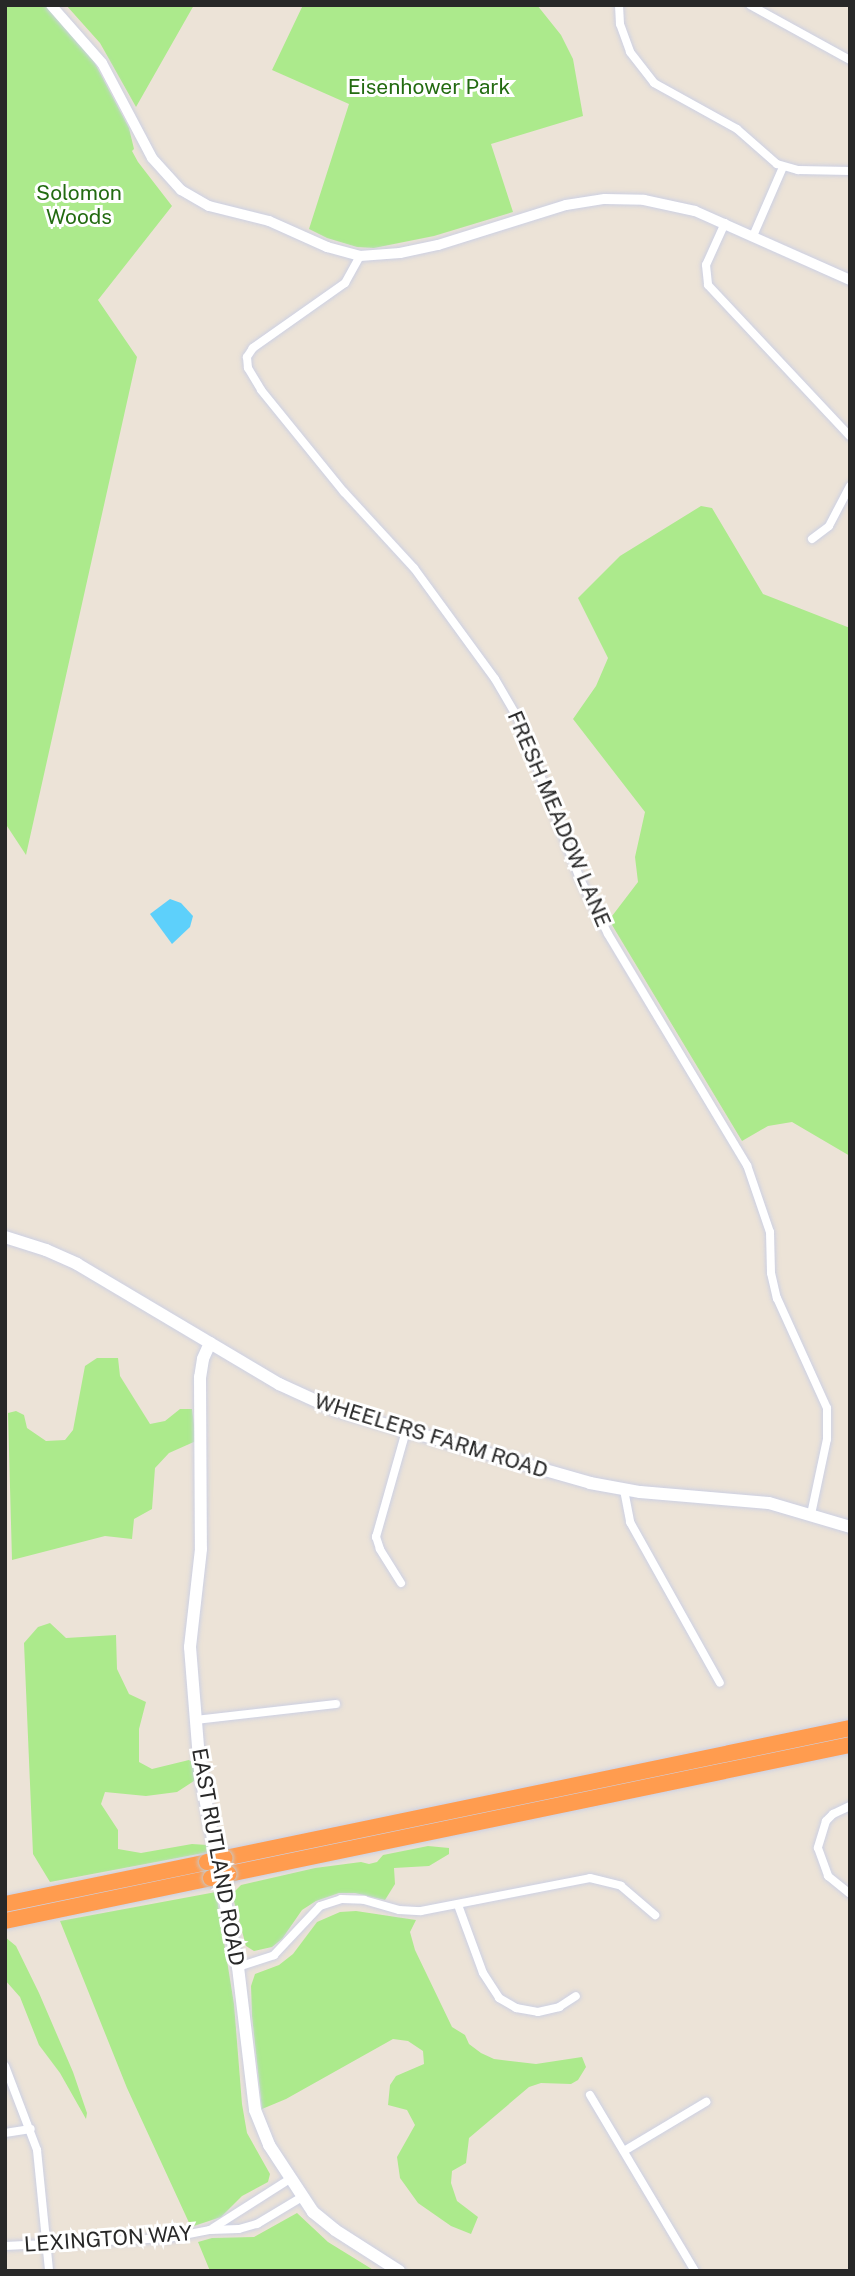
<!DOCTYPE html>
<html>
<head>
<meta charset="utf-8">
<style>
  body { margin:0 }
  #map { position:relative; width:855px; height:2276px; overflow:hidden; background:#ece3d7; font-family:"Public Sans",sans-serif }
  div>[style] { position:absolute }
  .green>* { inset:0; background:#acea8c }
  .water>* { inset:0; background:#5dd0fb }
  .roads { filter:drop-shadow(0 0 2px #ccd0e3) drop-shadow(0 0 2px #ccd0e3) }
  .minor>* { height:8px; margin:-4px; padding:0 4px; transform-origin:4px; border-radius:4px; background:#fff }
  .tertiary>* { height:10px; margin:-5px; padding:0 5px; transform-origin:5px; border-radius:5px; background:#fff }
  .secondary>* { height:12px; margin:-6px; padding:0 6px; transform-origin:6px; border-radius:6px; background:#fff }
  .motorway>* { height:16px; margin:-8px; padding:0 8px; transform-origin:8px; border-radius:8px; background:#ff9c4f }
  .bridges { filter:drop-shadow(0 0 2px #c7c7c7) drop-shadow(0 0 2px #c7c7c7) }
  .motorway-bridge>* { height:16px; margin:-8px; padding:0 8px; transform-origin:8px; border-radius:8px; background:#ff9c4f }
  span { translate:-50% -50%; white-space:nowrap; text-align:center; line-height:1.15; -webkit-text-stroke:6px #fff; paint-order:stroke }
  .park-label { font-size:21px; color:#236b11 }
  .street-label { font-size:21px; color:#282828 }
  .frame { position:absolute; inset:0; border:7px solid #282828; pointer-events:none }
</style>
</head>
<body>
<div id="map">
  <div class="green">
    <i style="clip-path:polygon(5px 5px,46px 5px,89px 52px,129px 128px,134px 149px,132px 151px,138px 162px,172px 206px,98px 300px,137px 357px,26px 855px,5px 823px)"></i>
    <i style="clip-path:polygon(66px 5px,194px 5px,136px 107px,100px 43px)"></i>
    <i style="clip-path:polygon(303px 5px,537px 5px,561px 35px,573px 59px,583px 116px,491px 144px,513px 212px,434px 236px,374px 248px,357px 247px,327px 238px,309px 229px,349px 104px,272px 70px)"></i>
    <i style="clip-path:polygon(701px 506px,712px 508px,763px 594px,850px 628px,850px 1156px,792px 1122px,768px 1126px,742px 1141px,609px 920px,638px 882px,635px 857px,645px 812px,573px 719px,596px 686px,608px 658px,578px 598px,620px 556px)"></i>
    <i style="clip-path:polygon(97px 1358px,118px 1358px,120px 1376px,150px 1424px,165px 1421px,180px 1409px,192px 1409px,196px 1441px,169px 1453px,155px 1468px,152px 1509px,134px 1519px,132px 1539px,105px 1536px,12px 1560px,8px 1413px,16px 1411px,24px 1415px,27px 1428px,46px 1441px,65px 1440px,73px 1430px,85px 1366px)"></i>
    <i style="clip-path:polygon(50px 1623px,66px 1638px,116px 1635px,117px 1669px,129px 1694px,146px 1702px,139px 1729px,139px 1762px,152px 1769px,189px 1760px,194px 1764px,197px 1779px,177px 1792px,146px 1796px,105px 1792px,101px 1804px,118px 1830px,118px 1849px,141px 1853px,192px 1844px,207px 1845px,209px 1852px,50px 1882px,33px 1854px,24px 1643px,38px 1627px)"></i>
    <i style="clip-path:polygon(428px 1846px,449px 1848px,449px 1854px,429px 1866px,394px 1868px,395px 1884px,385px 1900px,355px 1893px,339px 1893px,316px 1901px,302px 1910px,282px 1939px,272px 1947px,254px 1951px,246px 1946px,232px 1894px,241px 1885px,315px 1868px,361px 1862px,369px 1864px,377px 1862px,383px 1855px)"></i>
    <i style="clip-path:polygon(216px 1892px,234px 2004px,242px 2104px,247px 2133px,270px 2174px,268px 2182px,242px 2196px,221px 2217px,191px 2227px,127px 2088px,60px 1921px)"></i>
    <i style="clip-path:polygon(356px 1911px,416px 1920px,410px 1932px,415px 1950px,452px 2027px,465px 2035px,469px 2044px,481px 2053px,494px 2059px,536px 2064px,582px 2057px,586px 2067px,578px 2080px,571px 2084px,541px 2083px,529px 2087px,469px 2138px,466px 2163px,452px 2171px,451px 2183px,457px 2201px,478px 2217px,471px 2234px,451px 2226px,418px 2203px,400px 2178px,397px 2157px,415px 2125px,407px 2110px,388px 2105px,390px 2085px,396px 2076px,424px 2064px,423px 2051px,408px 2041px,393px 2039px,286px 2099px,262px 2109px,252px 2016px,251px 1986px,255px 1974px,279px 1965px,293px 1954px,317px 1922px,340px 1912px)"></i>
    <i style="clip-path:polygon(5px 1937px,16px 1946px,39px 1993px,73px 2072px,87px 2113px,86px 2119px,60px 2073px,39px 2045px,20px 1997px,5px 1980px)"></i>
    <i style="clip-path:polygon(297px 2213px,328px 2242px,375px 2271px,210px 2271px,198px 2242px,212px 2238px,254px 2237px)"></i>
  </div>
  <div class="water">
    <i style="clip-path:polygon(170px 899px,181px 903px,193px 916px,190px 927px,172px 944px,150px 914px)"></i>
  </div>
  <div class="roads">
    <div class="minor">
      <i style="left:619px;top:5px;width:19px;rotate:87deg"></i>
      <i style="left:620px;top:24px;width:30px;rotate:70deg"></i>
      <i style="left:630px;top:52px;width:39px;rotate:52deg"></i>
      <i style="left:654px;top:83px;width:95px;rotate:29deg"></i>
      <i style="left:737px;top:129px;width:53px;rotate:41.2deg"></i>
      <i style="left:777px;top:164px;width:22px;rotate:16deg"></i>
      <i style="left:798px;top:170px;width:52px;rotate:1.1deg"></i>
      <i style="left:750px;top:5px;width:114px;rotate:28.8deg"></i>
      <i style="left:725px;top:223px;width:46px;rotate:114.3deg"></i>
      <i style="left:706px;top:265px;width:20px;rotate:84deg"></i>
      <i style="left:708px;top:285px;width:207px;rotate:46.8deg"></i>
      <i style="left:753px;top:236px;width:75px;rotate:-66.5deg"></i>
      <i style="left:360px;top:256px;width:31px;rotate:119deg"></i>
      <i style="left:345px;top:283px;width:113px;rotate:144.8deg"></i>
      <i style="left:253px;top:348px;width:11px;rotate:124deg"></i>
      <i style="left:247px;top:357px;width:11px;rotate:85deg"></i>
      <i style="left:248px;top:368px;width:26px;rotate:59deg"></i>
      <i style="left:261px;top:390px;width:132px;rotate:50.9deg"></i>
      <i style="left:344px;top:492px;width:103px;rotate:47.4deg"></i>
      <i style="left:414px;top:568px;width:137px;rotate:53.9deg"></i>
      <i style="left:495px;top:679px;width:48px;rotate:59.7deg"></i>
      <i style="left:519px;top:720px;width:170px;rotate:69deg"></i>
      <i style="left:580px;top:879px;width:62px;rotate:63deg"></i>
      <i style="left:608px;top:934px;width:270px;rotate:59deg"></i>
      <i style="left:747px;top:1165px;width:71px;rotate:71.1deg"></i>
      <i style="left:770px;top:1232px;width:41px;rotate:88.6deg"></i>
      <i style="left:771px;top:1273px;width:26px;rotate:77deg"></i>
      <i style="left:777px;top:1298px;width:121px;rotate:65.6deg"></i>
      <i style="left:827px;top:1408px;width:31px;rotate:90deg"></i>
      <i style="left:827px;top:1439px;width:77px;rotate:102deg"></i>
      <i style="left:812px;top:539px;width:21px;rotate:-37deg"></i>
      <i style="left:829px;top:526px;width:45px;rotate:-62.3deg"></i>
      <i style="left:624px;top:1490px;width:33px;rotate:79deg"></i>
      <i style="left:630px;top:1522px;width:184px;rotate:60.8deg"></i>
      <i style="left:401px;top:1583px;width:40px;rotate:-122deg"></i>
      <i style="left:380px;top:1549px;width:13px;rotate:-108deg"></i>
      <i style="left:376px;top:1537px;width:110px;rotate:-74.2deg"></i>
      <i style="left:195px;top:1720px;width:142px;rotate:-6.5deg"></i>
      <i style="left:850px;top:1806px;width:19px;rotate:155deg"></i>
      <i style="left:833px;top:1814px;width:10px;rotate:135deg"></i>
      <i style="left:826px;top:1821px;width:28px;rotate:107deg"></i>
      <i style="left:818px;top:1848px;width:30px;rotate:70deg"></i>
      <i style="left:828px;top:1876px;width:28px;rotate:39deg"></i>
      <i style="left:458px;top:1905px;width:72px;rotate:69.8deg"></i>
      <i style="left:483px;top:1973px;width:30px;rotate:57deg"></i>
      <i style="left:499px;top:1998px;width:20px;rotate:30deg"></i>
      <i style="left:516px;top:2008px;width:22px;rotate:10deg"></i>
      <i style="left:538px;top:2012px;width:22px;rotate:-13deg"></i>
      <i style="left:559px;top:2007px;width:20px;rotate:-33deg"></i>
      <i style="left:238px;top:1967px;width:38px;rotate:-18deg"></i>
      <i style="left:274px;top:1955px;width:67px;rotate:-46.8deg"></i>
      <i style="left:320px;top:1906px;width:22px;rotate:-18deg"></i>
      <i style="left:341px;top:1899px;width:23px;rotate:2deg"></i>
      <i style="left:364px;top:1900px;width:36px;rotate:16deg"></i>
      <i style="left:399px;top:1910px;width:22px;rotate:3deg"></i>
      <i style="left:421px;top:1911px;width:172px;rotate:-11deg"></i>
      <i style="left:590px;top:1878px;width:32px;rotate:14deg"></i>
      <i style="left:621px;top:1886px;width:45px;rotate:40.5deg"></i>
      <i style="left:5px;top:2066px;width:90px;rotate:69.1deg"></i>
      <i style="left:37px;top:2150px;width:122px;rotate:84.3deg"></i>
      <i style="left:590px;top:2095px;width:205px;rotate:59.2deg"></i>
      <i style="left:5px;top:2133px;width:26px;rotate:-9deg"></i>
      <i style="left:624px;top:2151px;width:96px;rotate:-30.9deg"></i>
      <i style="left:213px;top:2228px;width:91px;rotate:-32.5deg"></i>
      <i style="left:5px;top:2246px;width:163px;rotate:-2.8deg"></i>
      <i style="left:168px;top:2238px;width:43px;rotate:-10.8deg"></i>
      <i style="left:210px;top:2230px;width:29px;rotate:-2deg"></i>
      <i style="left:239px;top:2229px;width:19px;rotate:-16deg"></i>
      <i style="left:257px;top:2224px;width:52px;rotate:-31deg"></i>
    </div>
    <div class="tertiary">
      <i style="left:51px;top:5px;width:77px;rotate:48.7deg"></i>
      <i style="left:102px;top:63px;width:107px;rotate:62.2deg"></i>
      <i style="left:152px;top:158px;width:43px;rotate:47.8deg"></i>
      <i style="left:181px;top:190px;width:32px;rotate:30deg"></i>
      <i style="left:209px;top:206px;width:62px;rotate:14deg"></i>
      <i style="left:269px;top:221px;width:64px;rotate:24.1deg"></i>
      <i style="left:327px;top:247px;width:34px;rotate:15deg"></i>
      <i style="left:360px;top:256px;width:40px;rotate:-4.3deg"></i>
      <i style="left:400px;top:253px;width:39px;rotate:-12deg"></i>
      <i style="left:438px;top:245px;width:134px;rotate:-17.4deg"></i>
      <i style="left:566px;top:205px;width:39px;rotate:-9deg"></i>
      <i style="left:605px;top:199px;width:39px;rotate:1deg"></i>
      <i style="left:644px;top:200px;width:52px;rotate:12.2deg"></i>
      <i style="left:695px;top:211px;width:170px;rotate:24deg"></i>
    </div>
    <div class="secondary">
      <i style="left:5px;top:1237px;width:43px;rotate:17.6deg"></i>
      <i style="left:46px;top:1250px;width:34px;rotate:24deg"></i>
      <i style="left:77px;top:1264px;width:235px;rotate:30.7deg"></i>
      <i style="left:279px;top:1384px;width:65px;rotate:24.6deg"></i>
      <i style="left:338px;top:1411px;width:262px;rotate:15.9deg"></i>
      <i style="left:590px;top:1483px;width:51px;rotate:10.2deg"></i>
      <i style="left:640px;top:1492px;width:129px;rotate:4.9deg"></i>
      <i style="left:769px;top:1503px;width:84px;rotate:16.5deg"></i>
      <i style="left:210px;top:1343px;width:17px;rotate:114deg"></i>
      <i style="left:203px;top:1359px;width:18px;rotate:99deg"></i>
      <i style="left:200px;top:1377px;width:172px;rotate:89.7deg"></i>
      <i style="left:201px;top:1549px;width:99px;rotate:96.4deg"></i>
      <i style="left:190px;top:1647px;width:125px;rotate:85.4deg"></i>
      <i style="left:200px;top:1772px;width:199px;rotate:79deg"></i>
      <i style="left:238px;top:1967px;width:144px;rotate:83.2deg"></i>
      <i style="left:255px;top:2110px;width:38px;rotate:68deg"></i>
      <i style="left:269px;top:2145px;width:80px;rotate:56.7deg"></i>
      <i style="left:313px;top:2212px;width:28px;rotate:39deg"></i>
      <i style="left:335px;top:2230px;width:76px;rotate:32.6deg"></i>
    </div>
    <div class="motorway">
      <i style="left:225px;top:1858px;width:638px;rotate:-11.75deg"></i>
      <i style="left:229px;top:1874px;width:634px;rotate:-11.74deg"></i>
      <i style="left:5px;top:1904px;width:206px;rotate:-11.7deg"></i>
      <i style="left:5px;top:1921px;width:210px;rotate:-11.8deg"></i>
    </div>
  </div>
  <div class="bridges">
    <div class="motorway-bridge">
      <i style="left:207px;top:1862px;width:18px;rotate:-13deg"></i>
      <i style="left:211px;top:1878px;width:18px;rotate:-13deg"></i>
    </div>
  </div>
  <div class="park-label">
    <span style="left:429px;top:87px">Eisenhower Park</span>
    <span style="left:79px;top:205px">Solomon<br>Woods</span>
  </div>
  <div class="street-label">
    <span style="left:559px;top:819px;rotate:67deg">FRESH MEADOW LANE</span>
    <span style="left:431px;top:1436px;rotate:17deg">WHEELERS FARM ROAD</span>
    <span style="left:218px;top:1857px;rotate:80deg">EAST RUTLAND ROAD</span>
    <span style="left:108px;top:2239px;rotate:-4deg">LEXINGTON WAY</span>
  </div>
  <div class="frame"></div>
</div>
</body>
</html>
